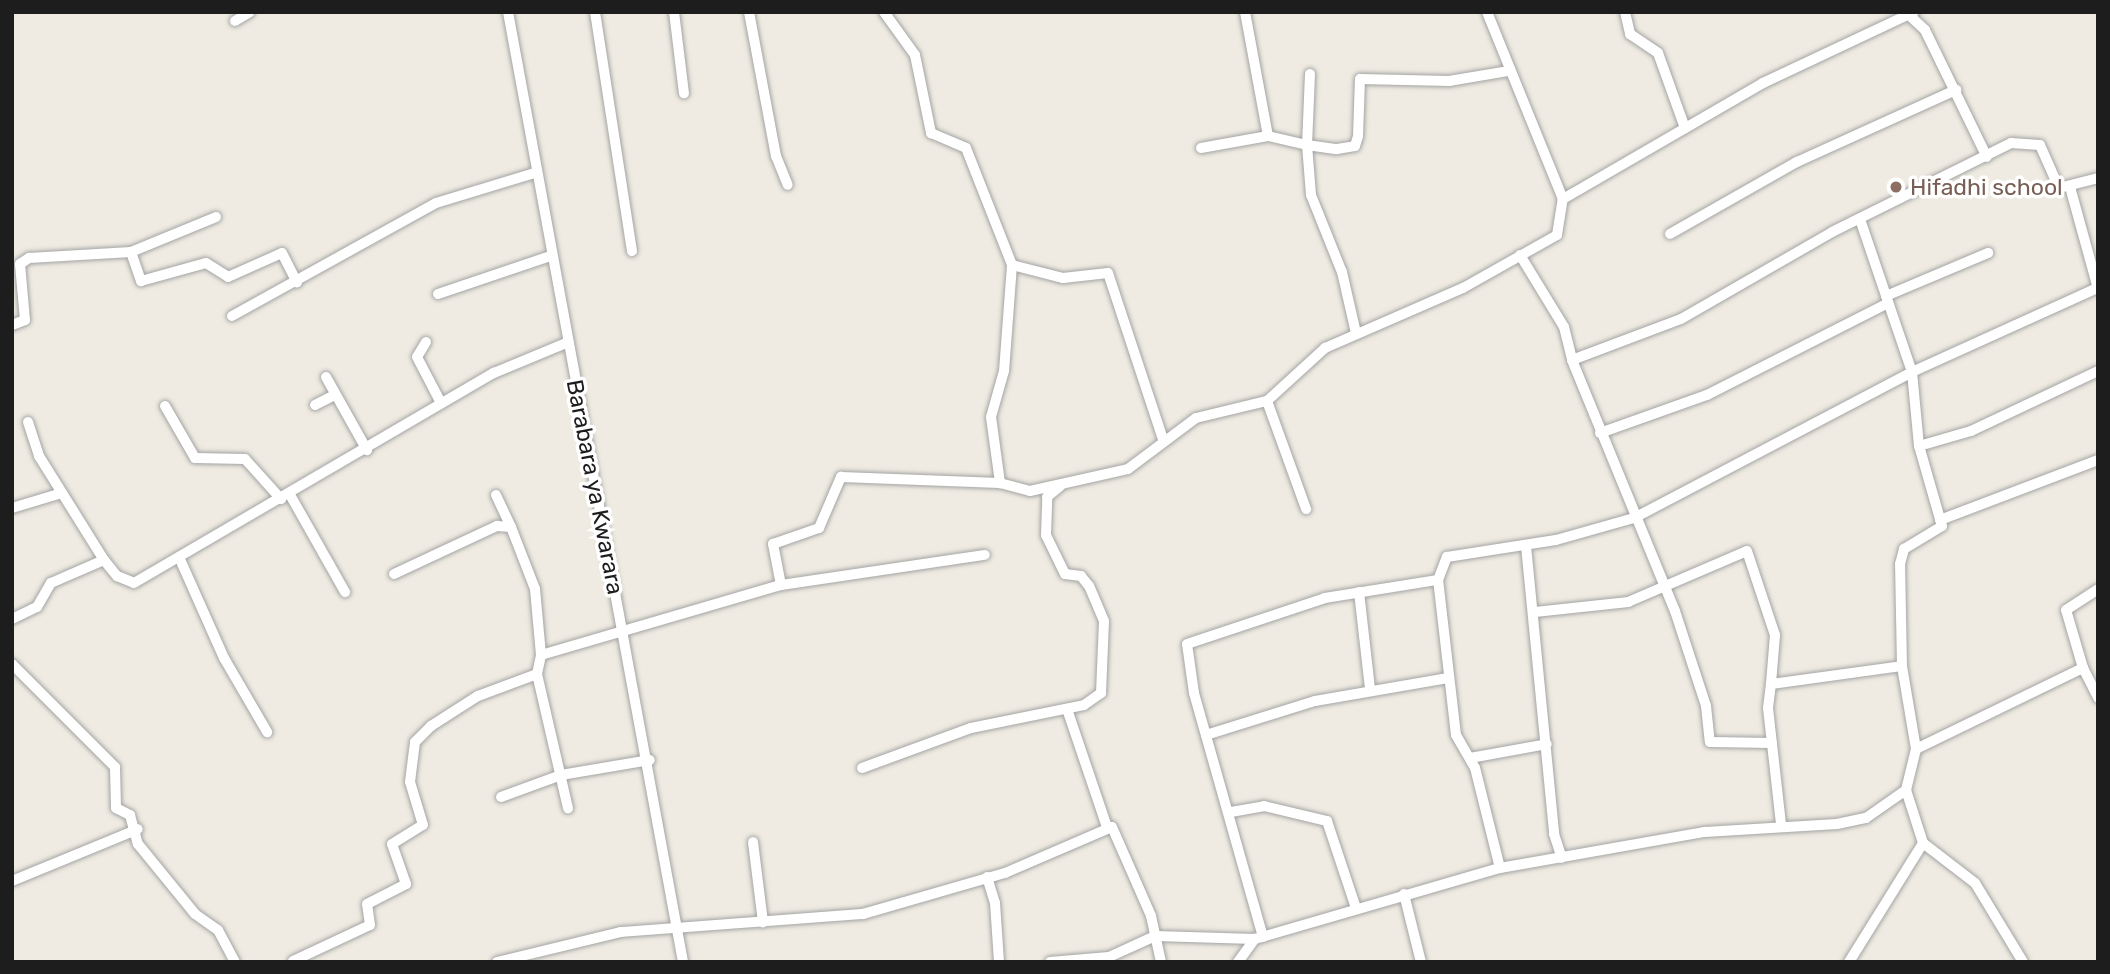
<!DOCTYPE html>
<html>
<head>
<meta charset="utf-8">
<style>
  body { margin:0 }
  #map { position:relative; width:2110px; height:974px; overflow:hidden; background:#efebe2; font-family:Rubik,sans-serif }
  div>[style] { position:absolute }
  .roads { filter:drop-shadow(0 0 2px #a4a4a4) drop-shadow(0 0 2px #a4a4a4) }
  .street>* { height:10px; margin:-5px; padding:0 5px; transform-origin:5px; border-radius:5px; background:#fff }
  .dots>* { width:19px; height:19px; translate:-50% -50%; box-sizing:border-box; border:4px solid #fff; border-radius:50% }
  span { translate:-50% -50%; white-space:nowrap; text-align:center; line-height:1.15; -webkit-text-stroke:7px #fff; paint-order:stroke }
  .education-label { font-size:23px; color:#785e54 }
  .left { translate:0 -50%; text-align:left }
  .street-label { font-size:23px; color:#1d1d1d }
  .frame { position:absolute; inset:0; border:14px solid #1d1d1d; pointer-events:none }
</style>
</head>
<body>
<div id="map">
  <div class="roads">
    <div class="street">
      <i style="left:508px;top:12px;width:966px;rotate:79.56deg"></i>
      <i style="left:595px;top:12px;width:242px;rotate:81.2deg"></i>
      <i style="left:674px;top:12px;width:82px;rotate:83deg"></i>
      <i style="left:749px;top:12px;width:147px;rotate:79.4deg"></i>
      <i style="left:776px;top:156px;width:31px;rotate:68deg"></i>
      <i style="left:884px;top:12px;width:53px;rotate:54.2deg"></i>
      <i style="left:915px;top:55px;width:80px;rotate:78.4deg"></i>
      <i style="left:931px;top:133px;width:38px;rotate:23deg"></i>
      <i style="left:966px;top:148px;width:126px;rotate:68.5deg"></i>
      <i style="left:1012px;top:265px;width:106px;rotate:94.3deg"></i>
      <i style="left:1004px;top:371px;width:48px;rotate:105.8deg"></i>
      <i style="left:991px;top:417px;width:67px;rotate:82.2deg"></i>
      <i style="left:1245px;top:12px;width:126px;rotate:79.5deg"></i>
      <i style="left:1487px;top:12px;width:202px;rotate:67.9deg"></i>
      <i style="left:1625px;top:12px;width:23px;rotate:77deg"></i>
      <i style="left:1630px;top:34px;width:34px;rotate:34deg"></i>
      <i style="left:1658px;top:53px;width:80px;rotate:70.2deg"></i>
      <i style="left:1909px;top:15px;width:22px;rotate:43deg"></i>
      <i style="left:1925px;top:30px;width:141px;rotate:64deg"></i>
      <i style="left:235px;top:21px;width:17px;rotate:-31deg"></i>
      <i style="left:1310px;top:74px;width:71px;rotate:92.4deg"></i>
      <i style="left:1307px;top:145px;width:30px;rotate:8deg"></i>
      <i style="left:1337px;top:149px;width:18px;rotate:-9deg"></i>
      <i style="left:1355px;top:146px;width:10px;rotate:-73deg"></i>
      <i style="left:1358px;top:136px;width:57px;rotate:-88deg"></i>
      <i style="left:1360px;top:79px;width:89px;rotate:1.3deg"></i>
      <i style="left:1449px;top:81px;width:61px;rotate:-9.5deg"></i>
      <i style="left:1201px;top:148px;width:68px;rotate:-10.2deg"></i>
      <i style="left:1268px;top:136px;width:40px;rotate:13deg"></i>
      <i style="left:1307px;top:145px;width:50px;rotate:85.4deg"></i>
      <i style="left:1311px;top:195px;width:83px;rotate:68.1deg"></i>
      <i style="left:1342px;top:272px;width:63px;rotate:77.1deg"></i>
      <i style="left:2070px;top:187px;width:106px;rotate:74.6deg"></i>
      <i style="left:1670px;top:234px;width:146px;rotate:-29.6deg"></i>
      <i style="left:1797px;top:162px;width:175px;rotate:-24.4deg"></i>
      <i style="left:131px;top:252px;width:92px;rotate:-22.4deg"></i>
      <i style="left:1520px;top:255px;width:84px;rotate:58.6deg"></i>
      <i style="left:1564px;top:327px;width:34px;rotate:76deg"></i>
      <i style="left:1572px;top:360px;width:116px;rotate:-20.6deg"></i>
      <i style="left:1681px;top:319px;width:174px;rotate:-29.9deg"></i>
      <i style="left:1832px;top:232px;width:200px;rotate:-26.4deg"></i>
      <i style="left:2011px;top:143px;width:29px;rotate:4deg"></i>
      <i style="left:2040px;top:145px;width:47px;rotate:66.2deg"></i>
      <i style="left:2059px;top:188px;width:40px;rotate:-14.4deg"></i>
      <i style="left:1012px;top:265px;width:53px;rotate:14.3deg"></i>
      <i style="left:1063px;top:278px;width:45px;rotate:-6.3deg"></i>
      <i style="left:1108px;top:273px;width:175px;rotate:71.7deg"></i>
      <i style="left:438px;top:294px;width:118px;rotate:-18.7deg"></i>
      <i style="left:1886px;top:296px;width:111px;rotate:-22.9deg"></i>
      <i style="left:232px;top:316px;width:233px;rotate:-29deg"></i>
      <i style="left:436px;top:203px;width:103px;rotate:-16.9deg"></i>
      <i style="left:12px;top:325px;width:14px;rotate:-21deg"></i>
      <i style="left:25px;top:320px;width:56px;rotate:-95.1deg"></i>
      <i style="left:20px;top:264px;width:11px;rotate:-34deg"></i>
      <i style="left:29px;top:258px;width:102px;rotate:-3.4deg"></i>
      <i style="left:131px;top:252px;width:31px;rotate:71deg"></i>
      <i style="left:141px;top:281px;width:67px;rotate:-15.5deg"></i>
      <i style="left:206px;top:263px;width:26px;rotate:32deg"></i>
      <i style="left:228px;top:277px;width:59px;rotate:-24deg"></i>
      <i style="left:282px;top:253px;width:33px;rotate:63deg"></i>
      <i style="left:426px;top:342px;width:17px;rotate:121deg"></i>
      <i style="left:417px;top:357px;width:52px;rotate:62.4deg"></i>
      <i style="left:1572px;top:360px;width:271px;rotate:67.7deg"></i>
      <i style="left:1675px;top:611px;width:100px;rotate:71.9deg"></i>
      <i style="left:1706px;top:706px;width:36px;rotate:84deg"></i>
      <i style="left:1710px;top:742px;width:62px;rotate:0.9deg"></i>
      <i style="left:326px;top:377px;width:84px;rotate:60.7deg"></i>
      <i style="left:1267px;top:401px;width:115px;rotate:70.1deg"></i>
      <i style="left:315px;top:405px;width:22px;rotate:-27deg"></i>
      <i style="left:165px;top:406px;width:60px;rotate:60deg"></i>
      <i style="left:195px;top:458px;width:50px;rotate:1.1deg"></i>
      <i style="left:245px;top:459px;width:54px;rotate:48deg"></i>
      <i style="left:28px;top:422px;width:36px;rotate:72deg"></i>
      <i style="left:39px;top:456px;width:123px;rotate:58deg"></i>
      <i style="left:1600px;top:433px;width:114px;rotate:-19.6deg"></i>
      <i style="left:1707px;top:395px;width:203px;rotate:-26.9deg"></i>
      <i style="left:1919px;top:446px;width:54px;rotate:-16.1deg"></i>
      <i style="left:1971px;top:431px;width:140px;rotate:-25.3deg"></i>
      <i style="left:289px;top:493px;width:114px;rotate:60.5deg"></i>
      <i style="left:496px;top:495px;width:35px;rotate:65deg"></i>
      <i style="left:12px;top:508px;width:52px;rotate:-16.7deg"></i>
      <i style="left:1940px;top:520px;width:169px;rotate:-20.8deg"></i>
      <i style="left:1526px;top:546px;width:289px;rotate:84.4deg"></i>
      <i style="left:1554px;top:834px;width:25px;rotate:72deg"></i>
      <i style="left:179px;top:557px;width:111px;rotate:66deg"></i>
      <i style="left:224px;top:658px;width:86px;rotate:59.8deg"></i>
      <i style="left:394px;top:574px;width:114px;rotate:-25deg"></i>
      <i style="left:497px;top:526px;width:14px;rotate:4deg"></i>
      <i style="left:511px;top:527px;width:66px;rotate:68.8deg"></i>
      <i style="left:535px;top:589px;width:66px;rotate:84.8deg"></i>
      <i style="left:781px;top:585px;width:206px;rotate:-8.4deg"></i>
      <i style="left:1359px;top:592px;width:97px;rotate:83.5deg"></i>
      <i style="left:1535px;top:612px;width:94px;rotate:-6.1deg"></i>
      <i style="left:1628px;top:602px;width:129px;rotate:-23.2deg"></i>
      <i style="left:1747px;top:551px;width:89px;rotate:71.6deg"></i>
      <i style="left:1775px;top:635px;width:49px;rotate:94.7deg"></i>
      <i style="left:12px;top:619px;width:28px;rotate:-26deg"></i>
      <i style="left:37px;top:607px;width:28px;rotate:-60deg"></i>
      <i style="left:51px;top:583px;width:58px;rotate:-23.5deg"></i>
      <i style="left:104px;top:560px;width:21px;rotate:51deg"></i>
      <i style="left:117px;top:576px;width:18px;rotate:22deg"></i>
      <i style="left:134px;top:583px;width:417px;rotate:-30.3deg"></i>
      <i style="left:494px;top:373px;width:78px;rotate:-22.6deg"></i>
      <i style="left:12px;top:664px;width:146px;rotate:45deg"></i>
      <i style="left:115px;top:767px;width:41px;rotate:88.6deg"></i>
      <i style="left:116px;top:808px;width:16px;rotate:27deg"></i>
      <i style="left:130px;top:815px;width:30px;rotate:75deg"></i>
      <i style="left:138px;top:844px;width:90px;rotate:50.8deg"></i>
      <i style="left:195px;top:914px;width:28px;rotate:35deg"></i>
      <i style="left:218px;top:930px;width:36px;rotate:62deg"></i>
      <i style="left:2083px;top:668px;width:34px;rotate:63deg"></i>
      <i style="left:537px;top:674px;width:138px;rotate:77deg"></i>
      <i style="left:1067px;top:709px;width:125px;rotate:71.3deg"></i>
      <i style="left:1206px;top:735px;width:114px;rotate:-17.3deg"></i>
      <i style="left:1315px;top:701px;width:135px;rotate:-9.8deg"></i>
      <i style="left:1916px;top:749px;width:186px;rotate:-25.9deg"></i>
      <i style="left:2083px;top:668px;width:60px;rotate:-106.3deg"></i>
      <i style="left:2066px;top:610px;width:38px;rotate:-33deg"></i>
      <i style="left:1470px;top:758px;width:78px;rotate:-10.3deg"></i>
      <i style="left:862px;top:768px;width:116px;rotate:-20.2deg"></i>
      <i style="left:971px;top:728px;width:115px;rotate:-11.5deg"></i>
      <i style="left:1084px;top:705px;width:21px;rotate:-35deg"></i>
      <i style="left:1101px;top:693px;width:72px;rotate:-87.6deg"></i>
      <i style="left:1104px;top:621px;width:38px;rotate:-113deg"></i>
      <i style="left:1089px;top:586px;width:13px;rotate:-129deg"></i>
      <i style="left:1081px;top:576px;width:16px;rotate:-173deg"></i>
      <i style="left:1065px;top:574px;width:43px;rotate:-116deg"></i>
      <i style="left:1046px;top:535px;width:38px;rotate:-88deg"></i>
      <i style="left:1047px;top:497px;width:17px;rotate:-40deg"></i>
      <i style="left:1906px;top:790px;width:56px;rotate:72.2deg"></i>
      <i style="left:1923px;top:843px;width:66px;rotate:37.6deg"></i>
      <i style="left:1975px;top:883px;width:92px;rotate:58.7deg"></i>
      <i style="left:501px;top:797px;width:64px;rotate:-20.1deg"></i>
      <i style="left:561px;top:775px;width:90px;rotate:-9.6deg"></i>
      <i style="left:1231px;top:812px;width:34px;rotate:-10deg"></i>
      <i style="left:1264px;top:806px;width:65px;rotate:13.4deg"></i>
      <i style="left:1327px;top:821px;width:92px;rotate:71.6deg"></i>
      <i style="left:1781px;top:824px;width:117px;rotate:-96.4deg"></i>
      <i style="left:1768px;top:708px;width:24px;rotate:-83deg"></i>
      <i style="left:1771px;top:684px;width:132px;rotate:-7.8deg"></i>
      <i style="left:753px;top:842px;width:81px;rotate:82.9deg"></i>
      <i style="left:1500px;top:868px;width:103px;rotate:-104deg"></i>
      <i style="left:1475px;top:768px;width:38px;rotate:-120deg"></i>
      <i style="left:1456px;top:735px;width:156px;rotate:-96.6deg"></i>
      <i style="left:1438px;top:580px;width:25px;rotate:-69deg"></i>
      <i style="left:1447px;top:557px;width:110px;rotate:-8.9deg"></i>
      <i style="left:1556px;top:540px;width:81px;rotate:-15.8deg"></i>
      <i style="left:1634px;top:518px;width:314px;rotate:-27.7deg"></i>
      <i style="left:1912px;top:372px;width:203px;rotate:-24.4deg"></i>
      <i style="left:987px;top:877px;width:27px;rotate:73deg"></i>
      <i style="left:995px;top:903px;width:59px;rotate:86.1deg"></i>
      <i style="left:12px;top:881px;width:136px;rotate:-22.4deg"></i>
      <i style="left:1404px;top:894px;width:70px;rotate:76deg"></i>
      <i style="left:1263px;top:937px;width:254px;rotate:-105.8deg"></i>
      <i style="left:1194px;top:693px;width:49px;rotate:-98.1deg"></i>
      <i style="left:1187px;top:644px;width:145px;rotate:-18.4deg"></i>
      <i style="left:1325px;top:598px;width:114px;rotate:-9.1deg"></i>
      <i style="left:293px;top:961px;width:85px;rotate:-25.1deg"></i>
      <i style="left:370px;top:925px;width:21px;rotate:-98deg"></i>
      <i style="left:367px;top:904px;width:44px;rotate:-27.1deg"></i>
      <i style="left:406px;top:884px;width:42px;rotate:-109.3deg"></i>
      <i style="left:392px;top:844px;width:36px;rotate:-32deg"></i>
      <i style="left:423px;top:825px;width:45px;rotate:-106.8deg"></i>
      <i style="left:410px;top:782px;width:40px;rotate:-82.9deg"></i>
      <i style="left:415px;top:742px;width:23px;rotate:-45deg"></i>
      <i style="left:431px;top:726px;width:56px;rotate:-32.6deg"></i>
      <i style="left:478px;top:696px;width:63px;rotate:-20.4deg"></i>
      <i style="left:537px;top:674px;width:19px;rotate:-78deg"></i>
      <i style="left:541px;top:655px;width:250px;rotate:-16.3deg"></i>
      <i style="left:781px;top:585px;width:42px;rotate:-101deg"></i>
      <i style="left:773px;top:544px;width:49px;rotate:-19.2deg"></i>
      <i style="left:819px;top:528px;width:56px;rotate:-66.7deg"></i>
      <i style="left:841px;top:477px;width:159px;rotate:2.2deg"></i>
      <i style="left:1000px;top:483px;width:31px;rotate:15deg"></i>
      <i style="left:1030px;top:491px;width:100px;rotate:-12.7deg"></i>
      <i style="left:1128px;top:469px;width:85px;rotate:-36.9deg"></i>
      <i style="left:1196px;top:418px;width:73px;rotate:-13.5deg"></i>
      <i style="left:1267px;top:401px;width:79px;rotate:-42.4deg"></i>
      <i style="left:1325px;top:348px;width:150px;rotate:-23.5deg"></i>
      <i style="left:1463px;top:288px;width:108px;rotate:-29.4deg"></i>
      <i style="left:1557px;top:235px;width:36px;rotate:-81deg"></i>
      <i style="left:1563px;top:199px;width:231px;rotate:-30.1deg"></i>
      <i style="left:1763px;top:83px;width:167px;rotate:-25.2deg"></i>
      <i style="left:497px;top:962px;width:128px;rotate:-13.6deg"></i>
      <i style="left:621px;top:932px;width:243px;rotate:-4.3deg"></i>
      <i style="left:863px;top:914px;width:148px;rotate:-16.1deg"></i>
      <i style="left:1005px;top:873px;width:116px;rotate:-23.3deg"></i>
      <i style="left:1112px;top:827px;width:97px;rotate:66.3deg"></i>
      <i style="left:1151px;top:916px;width:47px;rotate:77.7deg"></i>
      <i style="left:1050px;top:962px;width:59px;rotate:-4.8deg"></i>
      <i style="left:1109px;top:957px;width:51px;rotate:-24.5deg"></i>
      <i style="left:1155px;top:936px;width:100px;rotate:1.7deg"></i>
      <i style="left:1255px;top:939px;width:255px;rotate:-16.2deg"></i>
      <i style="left:1500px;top:868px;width:208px;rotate:-10deg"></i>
      <i style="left:1705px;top:832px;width:132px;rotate:-3.5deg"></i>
      <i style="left:1837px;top:824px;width:30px;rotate:-12deg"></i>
      <i style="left:1866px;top:818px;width:49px;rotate:-35deg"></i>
      <i style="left:1906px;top:790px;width:42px;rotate:-76.3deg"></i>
      <i style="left:1916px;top:749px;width:84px;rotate:-99.6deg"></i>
      <i style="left:1902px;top:666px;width:102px;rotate:-91.1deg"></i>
      <i style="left:1900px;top:564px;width:16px;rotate:-75deg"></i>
      <i style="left:1904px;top:549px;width:44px;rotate:-31.2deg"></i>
      <i style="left:1942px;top:526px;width:83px;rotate:-106deg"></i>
      <i style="left:1919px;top:446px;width:74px;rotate:-95.4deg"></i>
      <i style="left:1912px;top:372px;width:158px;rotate:-108.8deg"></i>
      <i style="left:1238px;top:962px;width:29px;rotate:-54deg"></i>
      <i style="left:1849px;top:962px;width:140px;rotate:-58.1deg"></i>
    </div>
  </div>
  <div class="dots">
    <i style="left:1896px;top:187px;background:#8d6e63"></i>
  </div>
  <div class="education-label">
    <span class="left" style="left:1910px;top:187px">Hifadhi school</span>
  </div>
  <div class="street-label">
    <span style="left:595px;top:487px;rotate:79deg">Barabara ya Kwarara</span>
  </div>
  <div class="frame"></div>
</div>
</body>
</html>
